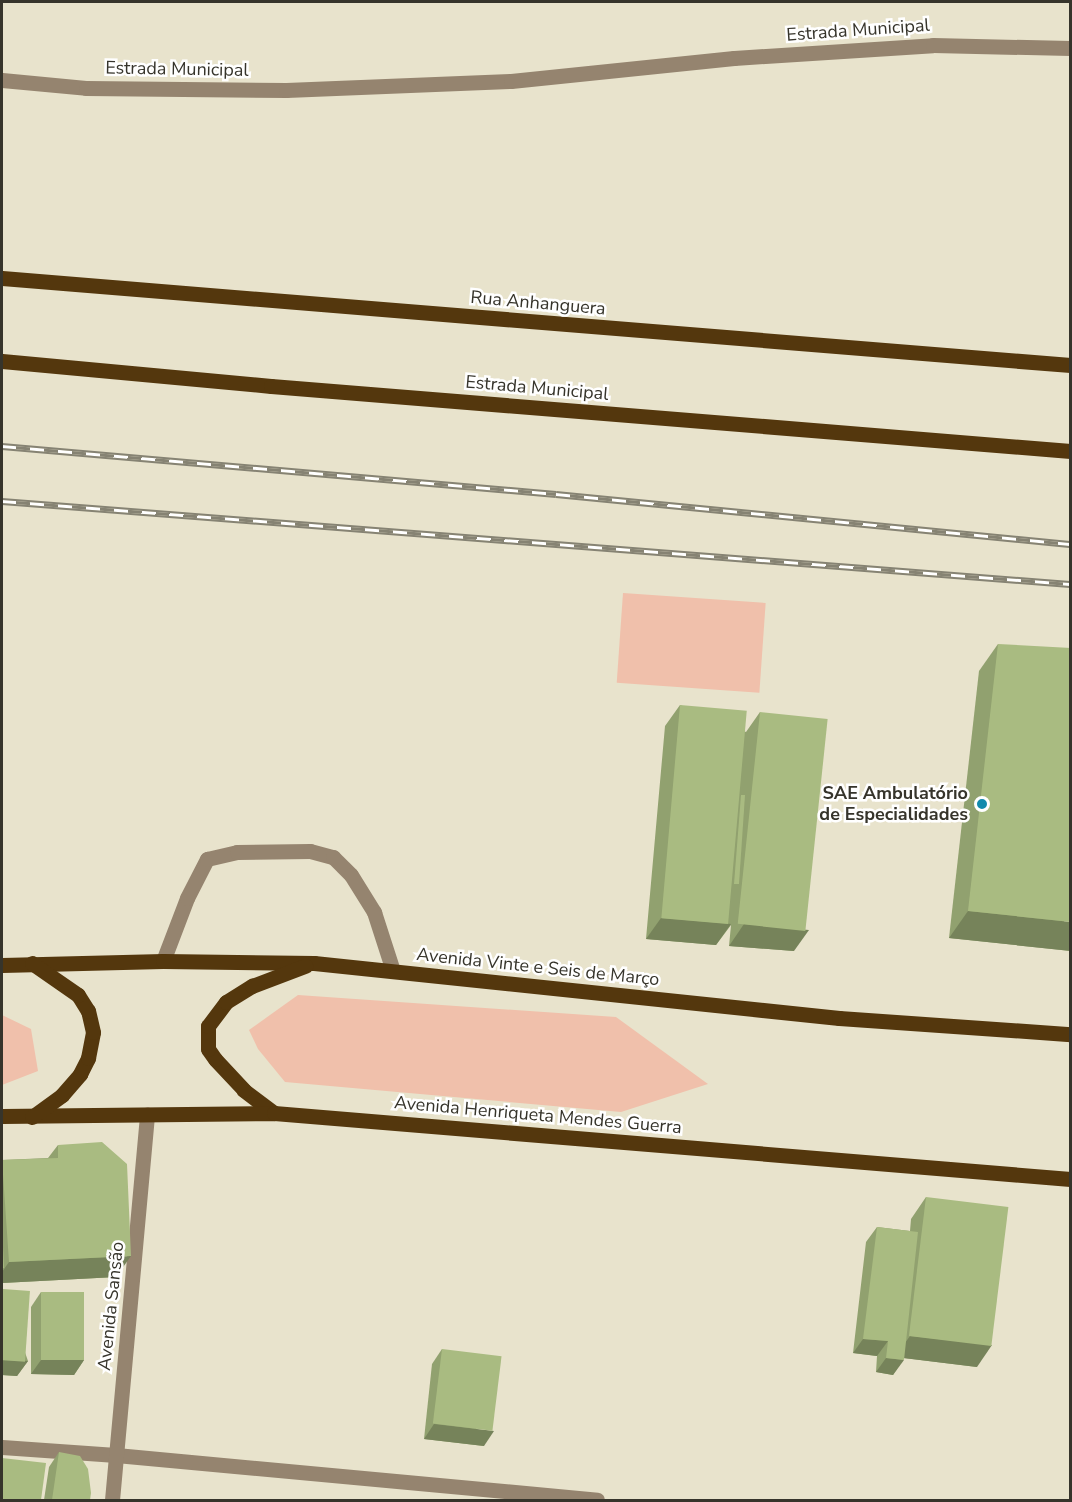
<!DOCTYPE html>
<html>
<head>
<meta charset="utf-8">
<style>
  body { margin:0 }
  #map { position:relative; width:1072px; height:1502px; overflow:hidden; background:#e8e3cc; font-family:"Nunito Sans",sans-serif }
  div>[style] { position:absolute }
  .green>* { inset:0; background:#f0c0ab; transform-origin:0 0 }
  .minor>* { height:15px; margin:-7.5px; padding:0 7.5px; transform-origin:7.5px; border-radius:7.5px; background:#95846f }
  .major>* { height:15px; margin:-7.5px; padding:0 7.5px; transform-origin:7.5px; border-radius:7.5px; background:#54370d }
  .rail>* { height:7px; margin-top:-3.5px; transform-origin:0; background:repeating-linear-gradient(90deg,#fff 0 14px,#868373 0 28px); box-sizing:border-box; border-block:2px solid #868373 }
  .wall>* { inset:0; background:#91a16f }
  .shaded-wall>* { inset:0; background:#76835a }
  .building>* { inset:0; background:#a9bb81; transform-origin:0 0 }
  .dots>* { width:16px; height:16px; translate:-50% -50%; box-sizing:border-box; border:3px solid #fff; border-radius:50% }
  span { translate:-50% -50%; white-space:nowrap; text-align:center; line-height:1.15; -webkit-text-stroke:5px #fff; paint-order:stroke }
  .street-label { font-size:18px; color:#36342b }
  .poi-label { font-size:18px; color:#36342b; font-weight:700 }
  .right { translate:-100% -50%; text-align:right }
  .frame { position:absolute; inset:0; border:3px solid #36342b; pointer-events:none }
</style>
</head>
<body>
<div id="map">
  <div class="green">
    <i style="left:623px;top:593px;width:143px;height:90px;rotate:4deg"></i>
    <i style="clip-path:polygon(298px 995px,616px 1017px,708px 1084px,621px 1112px,285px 1082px,258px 1049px,249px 1030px)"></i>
    <i style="clip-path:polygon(2px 1015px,31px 1029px,38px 1071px,2px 1085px)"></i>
  </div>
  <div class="minor">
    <i style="left:2px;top:80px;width:84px;rotate:5.4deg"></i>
    <i style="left:86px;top:88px;width:200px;rotate:0.6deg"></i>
    <i style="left:286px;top:90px;width:225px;rotate:-2.3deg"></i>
    <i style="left:511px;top:81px;width:224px;rotate:-5.9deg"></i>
    <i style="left:734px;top:58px;width:199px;rotate:-3.7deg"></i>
    <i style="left:933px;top:45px;width:137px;rotate:1.3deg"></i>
    <i style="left:163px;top:961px;width:67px;rotate:-69.1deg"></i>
    <i style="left:187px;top:898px;width:44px;rotate:-62.9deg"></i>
    <i style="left:207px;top:859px;width:31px;rotate:-13deg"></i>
    <i style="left:237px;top:852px;width:73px;rotate:-0.8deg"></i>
    <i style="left:310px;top:851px;width:24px;rotate:15deg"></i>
    <i style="left:333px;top:857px;width:25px;rotate:45deg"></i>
    <i style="left:351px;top:875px;width:44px;rotate:58.1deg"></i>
    <i style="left:374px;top:912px;width:62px;rotate:72.1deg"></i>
    <i style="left:2px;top:1447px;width:114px;rotate:4deg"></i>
    <i style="left:116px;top:1455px;width:483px;rotate:5.3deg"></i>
    <i style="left:112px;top:1500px;width:387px;rotate:-84.8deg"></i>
  </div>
  <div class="major">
    <i style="left:2px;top:278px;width:1072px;rotate:4.66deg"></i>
    <i style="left:2px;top:361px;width:270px;rotate:5.3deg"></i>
    <i style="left:271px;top:386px;width:802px;rotate:4.65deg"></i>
    <i style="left:2px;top:965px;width:161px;rotate:-1.4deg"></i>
    <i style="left:163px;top:961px;width:151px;rotate:0.8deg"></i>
    <i style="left:314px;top:963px;width:528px;rotate:5.98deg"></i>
    <i style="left:839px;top:1018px;width:232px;rotate:4deg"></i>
    <i style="left:274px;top:1113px;width:38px;rotate:-143deg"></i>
    <i style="left:244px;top:1090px;width:42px;rotate:-133.1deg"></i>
    <i style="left:215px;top:1059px;width:12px;rotate:-125deg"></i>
    <i style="left:208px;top:1049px;width:23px;rotate:-90deg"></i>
    <i style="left:208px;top:1026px;width:30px;rotate:-53deg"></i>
    <i style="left:226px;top:1002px;width:31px;rotate:-32deg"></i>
    <i style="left:252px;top:986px;width:57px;rotate:-20.7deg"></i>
    <i style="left:2px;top:1116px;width:272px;rotate:-0.6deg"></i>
    <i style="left:274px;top:1113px;width:799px;rotate:4.74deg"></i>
    <i style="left:32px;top:1117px;width:37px;rotate:-36deg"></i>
    <i style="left:62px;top:1095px;width:28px;rotate:-49deg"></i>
    <i style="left:80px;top:1074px;width:18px;rotate:-63deg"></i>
    <i style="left:88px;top:1058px;width:26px;rotate:-79deg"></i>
    <i style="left:93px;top:1032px;width:22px;rotate:-103deg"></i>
    <i style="left:88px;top:1011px;width:19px;rotate:-122deg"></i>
    <i style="left:78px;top:995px;width:56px;rotate:-145.2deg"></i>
  </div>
  <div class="rail">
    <i style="left:2px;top:446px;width:556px;rotate:4.95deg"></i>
    <i style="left:556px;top:494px;width:516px;rotate:5.56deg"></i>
    <i style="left:2px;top:501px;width:1071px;rotate:4.44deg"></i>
  </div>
  <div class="wall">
    <i style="clip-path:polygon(998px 644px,1071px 951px,949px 938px,979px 671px)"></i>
    <i style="clip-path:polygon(680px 705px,746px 732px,760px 712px,794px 951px,729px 946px,731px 925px,716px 945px,646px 939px,665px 726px)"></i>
    <i style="clip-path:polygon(58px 1145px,116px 1277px,2px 1283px,2px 1160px,48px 1158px)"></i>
    <i style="clip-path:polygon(926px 1197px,977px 1367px,904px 1358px,893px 1375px,876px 1372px,877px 1356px,853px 1353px,866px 1242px,877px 1227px,910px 1231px,911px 1219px)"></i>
    <i style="clip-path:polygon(3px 1289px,28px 1361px,17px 1376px,2px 1375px,2px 1292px)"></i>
    <i style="clip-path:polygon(41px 1292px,84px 1360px,74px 1375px,31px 1374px,31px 1307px)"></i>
    <i style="clip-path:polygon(442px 1349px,484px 1446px,424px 1439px,432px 1364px)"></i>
    <i style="clip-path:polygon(59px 1452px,90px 1500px,44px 1500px,49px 1467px)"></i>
  </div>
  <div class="shaded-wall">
    <i style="clip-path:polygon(968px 911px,1071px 922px,1071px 951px,949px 938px)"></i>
    <i style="clip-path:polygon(661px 918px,731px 924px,716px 945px,646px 939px)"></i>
    <i style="clip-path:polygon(744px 924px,809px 930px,794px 951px,729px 946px)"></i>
    <i style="clip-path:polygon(131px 1256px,116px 1277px,2px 1283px,2px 1272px,9px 1262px)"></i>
    <i style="clip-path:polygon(910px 1336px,992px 1345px,977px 1367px,895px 1357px)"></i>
    <i style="clip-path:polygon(863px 1339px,888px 1341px,877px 1356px,853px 1353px)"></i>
    <i style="clip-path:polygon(886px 1358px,904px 1360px,893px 1375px,876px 1372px)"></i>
    <i style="clip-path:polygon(2px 1360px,28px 1361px,17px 1376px,2px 1375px)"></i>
    <i style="clip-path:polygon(41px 1360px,84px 1360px,74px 1375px,31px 1374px)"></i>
    <i style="clip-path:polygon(434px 1424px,494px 1431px,484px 1446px,424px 1439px)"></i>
  </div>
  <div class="building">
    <i style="clip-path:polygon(998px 644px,1071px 648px,1071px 922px,968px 911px)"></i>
    <i style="left:680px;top:705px;width:67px;height:214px;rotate:5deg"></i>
    <i style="left:760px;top:712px;width:68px;height:213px;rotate:6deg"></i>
    <i style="clip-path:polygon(741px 795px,745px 795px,739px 884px,734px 884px)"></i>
    <i style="clip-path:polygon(102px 1142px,127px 1164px,131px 1256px,9px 1262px,2px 1160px,58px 1158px,58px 1145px)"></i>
    <i style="left:926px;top:1197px;width:83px;height:140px;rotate:7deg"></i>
    <i style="clip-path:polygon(2px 1226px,4px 1268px,2px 1268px)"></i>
    <i style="clip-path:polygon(877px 1227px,918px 1232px,904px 1360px,886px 1358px,888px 1341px,863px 1339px)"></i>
    <i style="left:3px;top:1289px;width:27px;height:71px;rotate:4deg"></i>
    <i style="left:41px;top:1292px;width:43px;height:68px"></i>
    <i style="left:442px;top:1349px;width:60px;height:75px;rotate:7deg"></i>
    <i style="clip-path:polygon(59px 1452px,80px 1456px,88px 1469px,91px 1493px,90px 1500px,52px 1500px)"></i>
    <i style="clip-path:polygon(2px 1458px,46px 1463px,41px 1500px,2px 1500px)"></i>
  </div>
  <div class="dots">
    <i style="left:982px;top:804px;background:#128aad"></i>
  </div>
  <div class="street-label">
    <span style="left:858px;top:30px;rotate:-4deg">Estrada Municipal</span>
    <span style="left:177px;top:69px;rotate:1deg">Estrada Municipal</span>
    <span style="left:538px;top:303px;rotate:5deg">Rua Anhanguera</span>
    <span style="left:537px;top:388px;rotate:5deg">Estrada Municipal</span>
    <span style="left:538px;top:967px;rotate:6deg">Avenida Vinte e Seis de Março</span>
    <span style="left:538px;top:1115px;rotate:5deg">Avenida Henriqueta Mendes Guerra</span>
    <span style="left:111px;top:1306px;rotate:-84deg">Avenida Sansão</span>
  </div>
  <div class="poi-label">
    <span class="right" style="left:968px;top:804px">SAE Ambulatório<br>de Especialidades</span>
  </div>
  <div class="frame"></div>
</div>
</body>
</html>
